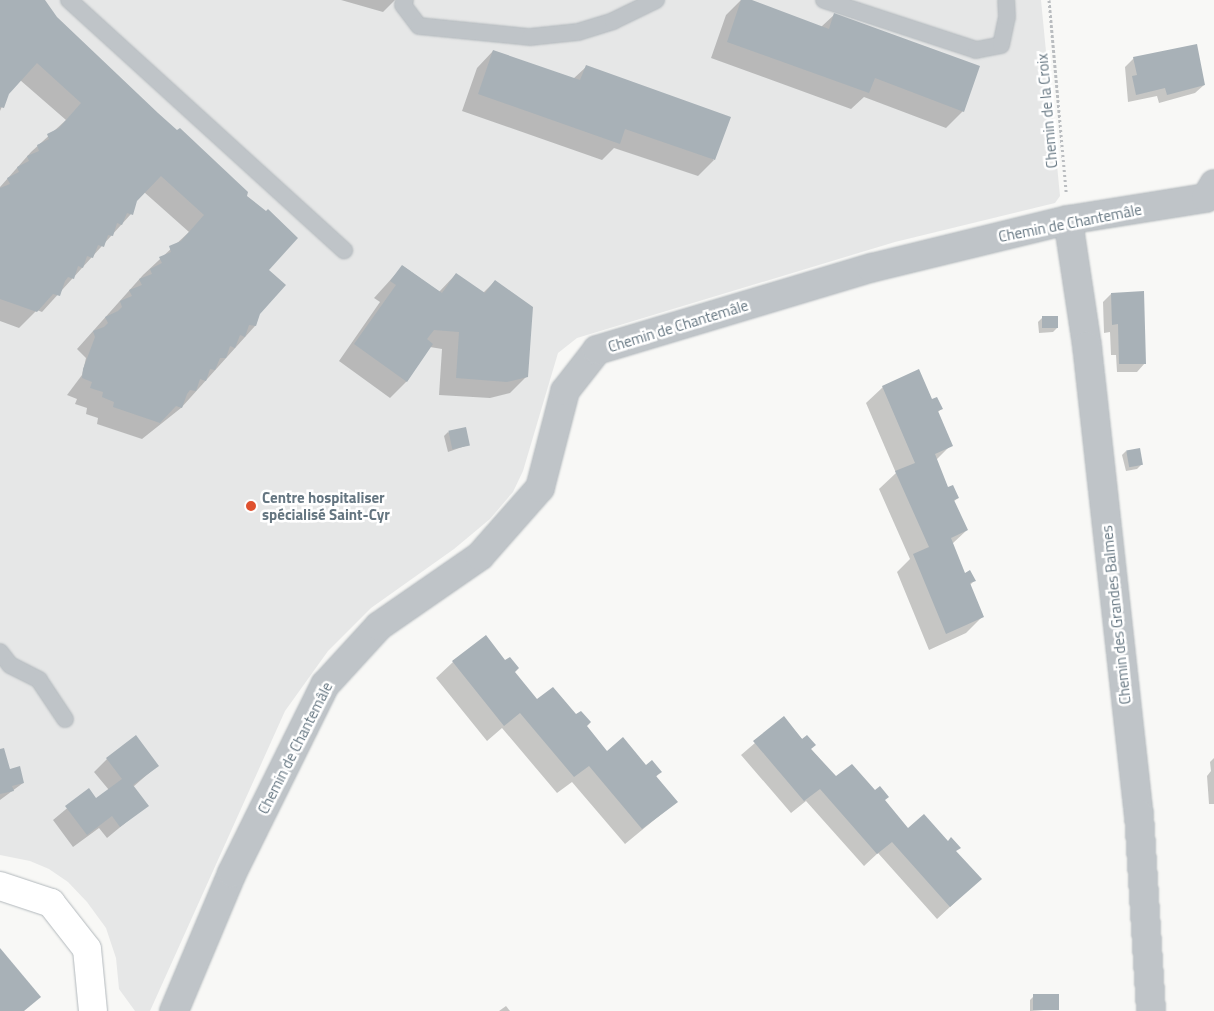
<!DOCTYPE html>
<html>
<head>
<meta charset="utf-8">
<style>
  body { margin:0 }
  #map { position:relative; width:1214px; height:1011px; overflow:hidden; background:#f8f8f6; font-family:"Titillium Web",sans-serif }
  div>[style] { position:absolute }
  .built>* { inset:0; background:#e6e7e7 }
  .shadow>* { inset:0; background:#0003 }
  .building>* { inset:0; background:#a8b1b7; transform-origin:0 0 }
  .path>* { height:3px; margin-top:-1.5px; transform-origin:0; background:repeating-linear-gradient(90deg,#babdc0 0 2.5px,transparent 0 5px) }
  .roads { filter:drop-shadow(0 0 1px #b2b8bc) drop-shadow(0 0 1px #b2b8bc) }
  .lane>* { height:16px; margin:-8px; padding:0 8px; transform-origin:8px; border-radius:8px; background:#bfc4c8 }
  .street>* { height:28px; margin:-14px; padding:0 14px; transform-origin:14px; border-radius:14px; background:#bfc4c8 }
  .secondary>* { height:28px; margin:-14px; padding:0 14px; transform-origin:14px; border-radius:14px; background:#fff }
  .dots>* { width:14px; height:14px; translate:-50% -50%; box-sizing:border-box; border:2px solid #fff; border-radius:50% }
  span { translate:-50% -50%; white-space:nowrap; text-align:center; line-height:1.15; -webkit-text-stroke:5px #fff; paint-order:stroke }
  .street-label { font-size:15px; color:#647580 }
  .poi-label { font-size:15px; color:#647580; font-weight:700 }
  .left { translate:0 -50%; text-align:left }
</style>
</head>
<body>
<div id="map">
  <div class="built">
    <i style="clip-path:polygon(0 0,1041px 0,1060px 196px,1055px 203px,895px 242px,577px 338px,558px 353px,523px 471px,513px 492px,490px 519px,454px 549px,371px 608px,328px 651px,285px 711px,150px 1011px,135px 1011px,119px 989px,116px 958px,106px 928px,87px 902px,68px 882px,49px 869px,30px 861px,0 855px)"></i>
  </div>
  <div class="shadow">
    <i style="clip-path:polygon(0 0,43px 0,56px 18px,245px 196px,267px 270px,255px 326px,181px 408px,142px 439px,97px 424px,98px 418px,86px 414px,87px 408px,75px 404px,77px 399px,67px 395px,82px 375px,86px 358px,77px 349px,143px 275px,189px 232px,144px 192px,136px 201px,131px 214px,42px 312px,37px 310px,19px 328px,0 321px,0 187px,31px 152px,66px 120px,20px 80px,8px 93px,0 111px)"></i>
    <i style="clip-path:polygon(341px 0,395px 0,383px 12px)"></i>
    <i style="clip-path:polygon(741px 0,821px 27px,835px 14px,963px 111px,946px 128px,864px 97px,851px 109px,711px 58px,726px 15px)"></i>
    <i style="clip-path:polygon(493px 51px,573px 79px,586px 67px,714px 160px,698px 176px,614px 148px,602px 160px,462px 111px,477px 68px)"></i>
    <i style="clip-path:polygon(1134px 58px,1204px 85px,1195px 93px,1159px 103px,1157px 96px,1128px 102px,1125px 67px)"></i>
    <i style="clip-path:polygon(403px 266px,439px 292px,456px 274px,483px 293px,495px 281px,527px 376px,510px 393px,490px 398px,439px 395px,442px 349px,430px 347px,407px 381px,390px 398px,339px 361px,380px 302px,374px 298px)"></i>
    <i style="clip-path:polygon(1111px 294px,1145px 363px,1137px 372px,1117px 372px,1116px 355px,1111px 355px,1110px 332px,1104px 333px,1103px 302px)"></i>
    <i style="clip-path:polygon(1042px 318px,1057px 328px,1053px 332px,1039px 333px,1038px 322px)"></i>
    <i style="clip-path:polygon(883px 387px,931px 401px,941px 409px,937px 413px,951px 445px,936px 460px,947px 488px,958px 498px,953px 502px,967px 530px,952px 544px,964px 575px,974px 581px,970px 585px,983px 616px,966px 633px,929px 650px,897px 572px,910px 559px,879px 489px,896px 473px,866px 403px)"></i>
    <i style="clip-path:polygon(448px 432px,468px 445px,448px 452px,444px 436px)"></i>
    <i style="clip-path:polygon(1126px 451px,1141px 465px,1137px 469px,1126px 471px,1122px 455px)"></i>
    <i style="clip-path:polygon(453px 662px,514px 672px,537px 701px,607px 753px,660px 772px,656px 777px,676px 802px,625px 844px,572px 782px,557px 793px,502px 728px,487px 741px,436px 678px)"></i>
    <i style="clip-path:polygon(784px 718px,836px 778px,883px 801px,908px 830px,955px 852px,980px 879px,937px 919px,878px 853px,864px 866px,806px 801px,791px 813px,741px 755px)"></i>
    <i style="clip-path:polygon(0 750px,9px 770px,23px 783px,0 800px)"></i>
    <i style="clip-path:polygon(1214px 758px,1214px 804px,1209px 804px,1207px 776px,1211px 771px,1210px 762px)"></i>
    <i style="clip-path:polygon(107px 759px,157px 766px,133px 787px,147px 805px,107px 838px,99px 828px,73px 847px,53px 820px,89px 790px,96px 800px,109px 790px,94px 772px)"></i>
    <i style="clip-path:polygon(1034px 996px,1058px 1009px,1030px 1011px,1030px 1000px)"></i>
    <i style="clip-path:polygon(506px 1006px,510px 1011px,499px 1011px)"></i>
  </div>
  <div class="building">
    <i style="clip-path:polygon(0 0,45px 0,57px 17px,158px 113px,177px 130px,180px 128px,248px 192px,247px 196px,266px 211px,268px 209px,298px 238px,269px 270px,286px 285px,260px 314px,256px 326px,249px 325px,245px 337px,240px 335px,235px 348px,230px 346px,226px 358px,220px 358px,215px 370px,210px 369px,206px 381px,200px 379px,196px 391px,190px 390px,187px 394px,182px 408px,176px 406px,160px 423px,113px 407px,114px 402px,102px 397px,103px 392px,90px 388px,92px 382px,82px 378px,83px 369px,95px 337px,93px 331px,104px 327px,108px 323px,105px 317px,118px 311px,122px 307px,120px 301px,132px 296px,129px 290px,142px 285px,139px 279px,152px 274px,150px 269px,162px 263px,159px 257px,171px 252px,169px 246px,181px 241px,204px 215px,161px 176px,137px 201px,133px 215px,127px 213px,122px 225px,117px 223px,113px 236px,108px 235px,104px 247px,98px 245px,93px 258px,87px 256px,83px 268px,78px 266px,74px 279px,68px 277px,65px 281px,60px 296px,53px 294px,37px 312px,0 299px,0 188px,10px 184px,7px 178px,19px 172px,17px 167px,29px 161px,27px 156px,39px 151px,37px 145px,49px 139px,47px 134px,59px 128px,81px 103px,37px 63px,9px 94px,4px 108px,0 107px)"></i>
    <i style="clip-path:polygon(741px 0,752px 0,829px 29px,834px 13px,980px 66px,964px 112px,875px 78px,869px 93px,727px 42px)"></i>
    <i style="clip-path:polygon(1197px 44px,1205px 85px,1167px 95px,1165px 88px,1136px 95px,1132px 76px,1137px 75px,1133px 57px)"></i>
    <i style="clip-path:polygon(493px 50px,580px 80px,586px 65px,731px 117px,715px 160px,625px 129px,620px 144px,478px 94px)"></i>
    <i style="clip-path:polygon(402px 265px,442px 293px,456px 273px,485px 293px,495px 280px,533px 307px,528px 377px,507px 382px,456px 378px,459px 332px,434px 330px,427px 339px,433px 344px,407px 382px,354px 344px,396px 285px,390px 281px)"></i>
    <i style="clip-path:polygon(1144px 291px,1146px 364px,1119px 364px,1118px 324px,1112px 325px,1111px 293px)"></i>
    <i style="left:1058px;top:316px;width:12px;height:16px;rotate:90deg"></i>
    <i style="clip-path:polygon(919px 369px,932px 399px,937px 397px,943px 409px,938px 411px,953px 446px,935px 454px,948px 487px,953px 485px,959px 498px,954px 500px,968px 530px,951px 538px,965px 573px,970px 570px,976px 581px,970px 583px,984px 617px,946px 634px,913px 554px,929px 547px,895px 471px,915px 463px,882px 386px)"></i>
    <i style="left:466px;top:427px;width:19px;height:18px;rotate:78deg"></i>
    <i style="left:1140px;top:448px;width:17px;height:14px;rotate:80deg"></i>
    <i style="clip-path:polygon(486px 635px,505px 660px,510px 657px,519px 668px,515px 672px,537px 699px,553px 687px,576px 714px,581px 711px,591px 722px,587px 726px,607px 751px,623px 737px,646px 765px,652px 760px,662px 772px,656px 776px,678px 802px,642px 829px,589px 766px,574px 777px,520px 713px,504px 726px,452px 661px)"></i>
    <i style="clip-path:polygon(784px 716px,802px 739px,807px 735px,816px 745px,811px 749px,836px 776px,852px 764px,875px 790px,880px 786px,889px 797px,885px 800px,908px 828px,924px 814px,948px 841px,951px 837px,961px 848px,956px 851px,982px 879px,950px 907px,892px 842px,877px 854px,820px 789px,804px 801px,753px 741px)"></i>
    <i style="clip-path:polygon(136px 735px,159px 766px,133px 785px,149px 806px,120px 827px,112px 816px,87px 835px,65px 806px,89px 788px,96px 798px,122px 779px,106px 758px)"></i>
    <i style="clip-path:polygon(4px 748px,10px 769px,20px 766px,24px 783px,12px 786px,14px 791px,0 794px,0 749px)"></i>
    <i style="clip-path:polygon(0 948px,41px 997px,24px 1011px,0 1011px)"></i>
    <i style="left:1059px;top:994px;width:16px;height:26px;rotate:90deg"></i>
  </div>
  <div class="path">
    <i style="left:1049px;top:0;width:193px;rotate:84.9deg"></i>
  </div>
  <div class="roads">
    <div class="lane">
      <i style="left:69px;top:0;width:372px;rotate:42.3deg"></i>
      <i style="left:405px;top:0;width:5px;rotate:112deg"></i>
      <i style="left:403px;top:5px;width:26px;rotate:53deg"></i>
      <i style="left:419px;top:26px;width:112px;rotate:5.7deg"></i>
      <i style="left:530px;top:37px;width:48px;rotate:-5.9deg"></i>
      <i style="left:578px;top:32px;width:37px;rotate:-17deg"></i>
      <i style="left:613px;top:21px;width:48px;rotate:-26deg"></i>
      <i style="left:824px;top:0;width:160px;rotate:18.2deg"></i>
      <i style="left:976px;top:50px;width:25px;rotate:-11deg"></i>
      <i style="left:1001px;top:45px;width:29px;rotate:-78deg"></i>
      <i style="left:1007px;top:17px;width:17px;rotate:-93deg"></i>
      <i style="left:0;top:652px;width:16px;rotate:52deg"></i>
      <i style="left:10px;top:665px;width:33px;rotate:27deg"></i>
      <i style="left:39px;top:680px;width:47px;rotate:56.3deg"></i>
    </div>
    <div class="street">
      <i style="left:1068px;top:220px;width:127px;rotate:81.4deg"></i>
      <i style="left:1087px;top:346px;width:471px;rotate:83.7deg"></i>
      <i style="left:1139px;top:814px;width:197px;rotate:86.5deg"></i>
      <i style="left:174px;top:1011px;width:150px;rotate:-67.2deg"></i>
      <i style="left:232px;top:873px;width:210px;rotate:-63.7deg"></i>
      <i style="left:325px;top:685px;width:80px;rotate:-47.5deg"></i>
      <i style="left:379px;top:626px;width:123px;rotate:-34.7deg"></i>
      <i style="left:480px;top:556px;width:91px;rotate:-48.6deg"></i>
      <i style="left:540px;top:488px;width:100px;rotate:-75.5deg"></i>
      <i style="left:565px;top:391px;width:52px;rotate:-52deg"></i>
      <i style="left:597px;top:350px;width:286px;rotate:-16.7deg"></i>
      <i style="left:871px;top:268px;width:203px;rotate:-13.7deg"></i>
      <i style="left:1068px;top:220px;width:140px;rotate:-9.1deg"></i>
      <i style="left:1206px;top:198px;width:16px;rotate:-60deg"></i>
    </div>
    <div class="secondary">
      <i style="left:0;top:886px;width:54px;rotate:18.4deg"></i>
      <i style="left:51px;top:903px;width:58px;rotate:52deg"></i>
      <i style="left:87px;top:949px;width:62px;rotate:84.5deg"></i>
    </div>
  </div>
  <div class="dots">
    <i style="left:251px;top:506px;background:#df512f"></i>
  </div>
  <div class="street-label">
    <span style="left:1047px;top:111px;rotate:-95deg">Chemin de la Croix</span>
    <span style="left:1070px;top:223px;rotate:-11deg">Chemin de Chantemâle</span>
    <span style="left:678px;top:326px;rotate:-17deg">Chemin de Chantemâle</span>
    <span style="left:1116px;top:615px;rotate:-96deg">Chemin des Grandes Balmes</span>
    <span style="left:295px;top:748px;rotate:-63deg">Chemin de Chantemâle</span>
  </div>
  <div class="poi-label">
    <span class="left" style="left:262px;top:506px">Centre hospitaliser<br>spécialisé Saint-Cyr</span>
  </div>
</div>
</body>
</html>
